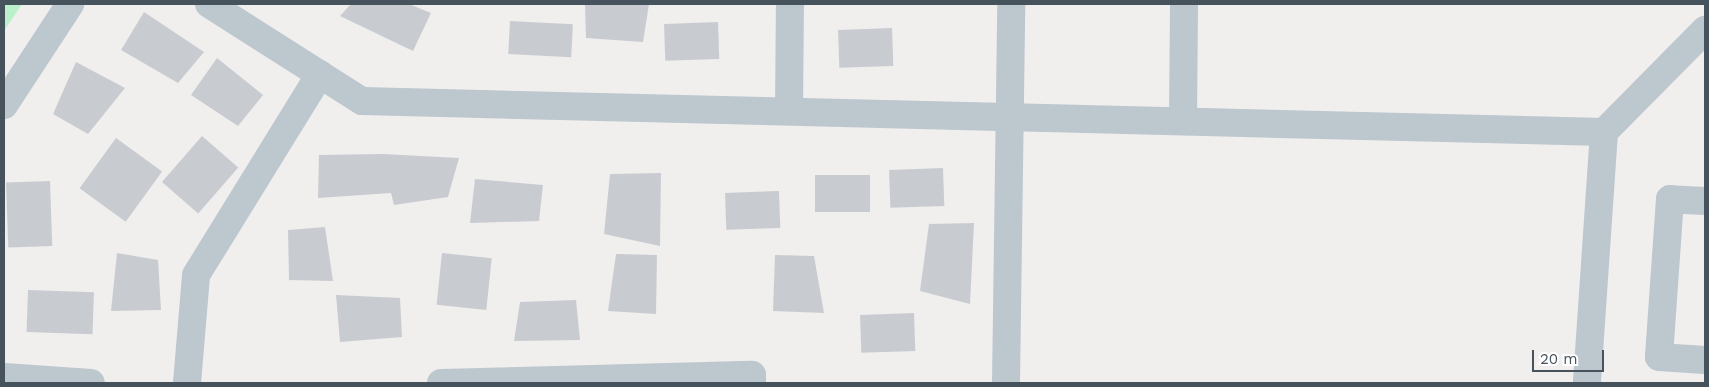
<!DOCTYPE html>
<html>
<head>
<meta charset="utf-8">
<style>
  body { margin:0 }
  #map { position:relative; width:1709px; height:387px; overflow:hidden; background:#f1eeee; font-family:"Work Sans",sans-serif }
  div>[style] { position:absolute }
  .green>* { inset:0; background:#bbf0cc }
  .building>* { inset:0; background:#c8ccd1; transform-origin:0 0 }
  .minor>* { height:28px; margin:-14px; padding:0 14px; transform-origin:14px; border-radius:14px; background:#bcc7ce }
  span { translate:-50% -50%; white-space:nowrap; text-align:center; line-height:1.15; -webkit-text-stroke:4px #fff; paint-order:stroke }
  .frame { position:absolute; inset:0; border:5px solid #46535c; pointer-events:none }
  .scale { position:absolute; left:1532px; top:350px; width:72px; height:22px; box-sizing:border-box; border:2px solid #46535c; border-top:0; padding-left:6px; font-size:15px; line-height:18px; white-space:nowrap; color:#46535c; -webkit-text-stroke:4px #fff; paint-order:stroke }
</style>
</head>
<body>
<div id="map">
  <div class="green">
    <i style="clip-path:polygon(4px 4px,22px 4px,4px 31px)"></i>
  </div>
  <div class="building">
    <i style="clip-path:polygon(351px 4px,409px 4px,431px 13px,413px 51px,340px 16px)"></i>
    <i style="clip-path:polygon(585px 4px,649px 4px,643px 42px,586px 38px)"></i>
    <i style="clip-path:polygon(144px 12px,204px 52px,178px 83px,121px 50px)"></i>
    <i style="left:510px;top:21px;width:63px;height:33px;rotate:3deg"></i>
    <i style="left:718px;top:22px;width:37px;height:54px;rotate:88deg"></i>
    <i style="left:892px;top:28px;width:38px;height:54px;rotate:88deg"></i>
    <i style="clip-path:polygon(217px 58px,263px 95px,238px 126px,191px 95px)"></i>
    <i style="clip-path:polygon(76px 62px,125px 88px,88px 134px,53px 114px)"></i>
    <i style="left:202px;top:136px;width:48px;height:61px;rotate:41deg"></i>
    <i style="left:116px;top:138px;width:57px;height:62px;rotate:36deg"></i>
    <i style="clip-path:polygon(383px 154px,459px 158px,448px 197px,394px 205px,391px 193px,318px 198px,319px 155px)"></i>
    <i style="left:943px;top:168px;width:38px;height:54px;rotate:88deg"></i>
    <i style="clip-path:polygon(661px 173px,660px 246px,604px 234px,610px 174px)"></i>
    <i style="left:870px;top:175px;width:37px;height:55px;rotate:90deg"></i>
    <i style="clip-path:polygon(475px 179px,543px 185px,539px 221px,470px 223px)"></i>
    <i style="left:50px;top:181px;width:65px;height:44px;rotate:88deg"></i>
    <i style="left:779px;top:191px;width:37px;height:54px;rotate:88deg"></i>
    <i style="clip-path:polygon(974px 223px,970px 304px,920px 291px,929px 224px)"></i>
    <i style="clip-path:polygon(325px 227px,333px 281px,289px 280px,288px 230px)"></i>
    <i style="clip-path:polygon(117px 253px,158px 260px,161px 310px,111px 311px)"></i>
    <i style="left:442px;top:253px;width:50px;height:52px;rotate:6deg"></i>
    <i style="clip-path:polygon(616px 254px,657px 255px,656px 314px,608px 311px)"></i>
    <i style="clip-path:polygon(775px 255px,814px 256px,824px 313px,773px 311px)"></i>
    <i style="left:28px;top:290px;width:66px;height:42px;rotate:2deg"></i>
    <i style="clip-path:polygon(336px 295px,400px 298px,402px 337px,340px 342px)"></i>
    <i style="clip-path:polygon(576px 300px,580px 340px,514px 341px,520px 302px)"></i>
    <i style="left:914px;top:313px;width:38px;height:54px;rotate:88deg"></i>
  </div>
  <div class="minor">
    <i style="left:209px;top:4px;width:181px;rotate:32.4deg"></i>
    <i style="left:362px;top:101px;width:1242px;rotate:1.43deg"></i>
    <i style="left:1604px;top:132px;width:252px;rotate:93.9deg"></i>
    <i style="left:4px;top:105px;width:121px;rotate:-56.8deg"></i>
    <i style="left:789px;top:111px;width:107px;rotate:-89.5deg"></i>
    <i style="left:1183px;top:121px;width:117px;rotate:-89.5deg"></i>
    <i style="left:1604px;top:132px;width:144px;rotate:-45.3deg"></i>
    <i style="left:1705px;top:201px;width:35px;rotate:-177deg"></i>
    <i style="left:1670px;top:199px;width:158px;rotate:94deg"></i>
    <i style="left:1659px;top:357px;width:46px;rotate:3.7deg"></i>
    <i style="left:4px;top:377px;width:87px;rotate:3.9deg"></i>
    <i style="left:187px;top:383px;width:108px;rotate:-85.2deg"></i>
    <i style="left:196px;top:275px;width:236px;rotate:-58.3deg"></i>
    <i style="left:441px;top:383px;width:311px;rotate:-1.5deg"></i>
    <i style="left:752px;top:375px;width:8px;rotate:90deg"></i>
    <i style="left:1006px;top:383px;width:379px;rotate:-89.2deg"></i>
  </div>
  <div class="frame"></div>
  <div class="scale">20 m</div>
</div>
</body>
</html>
